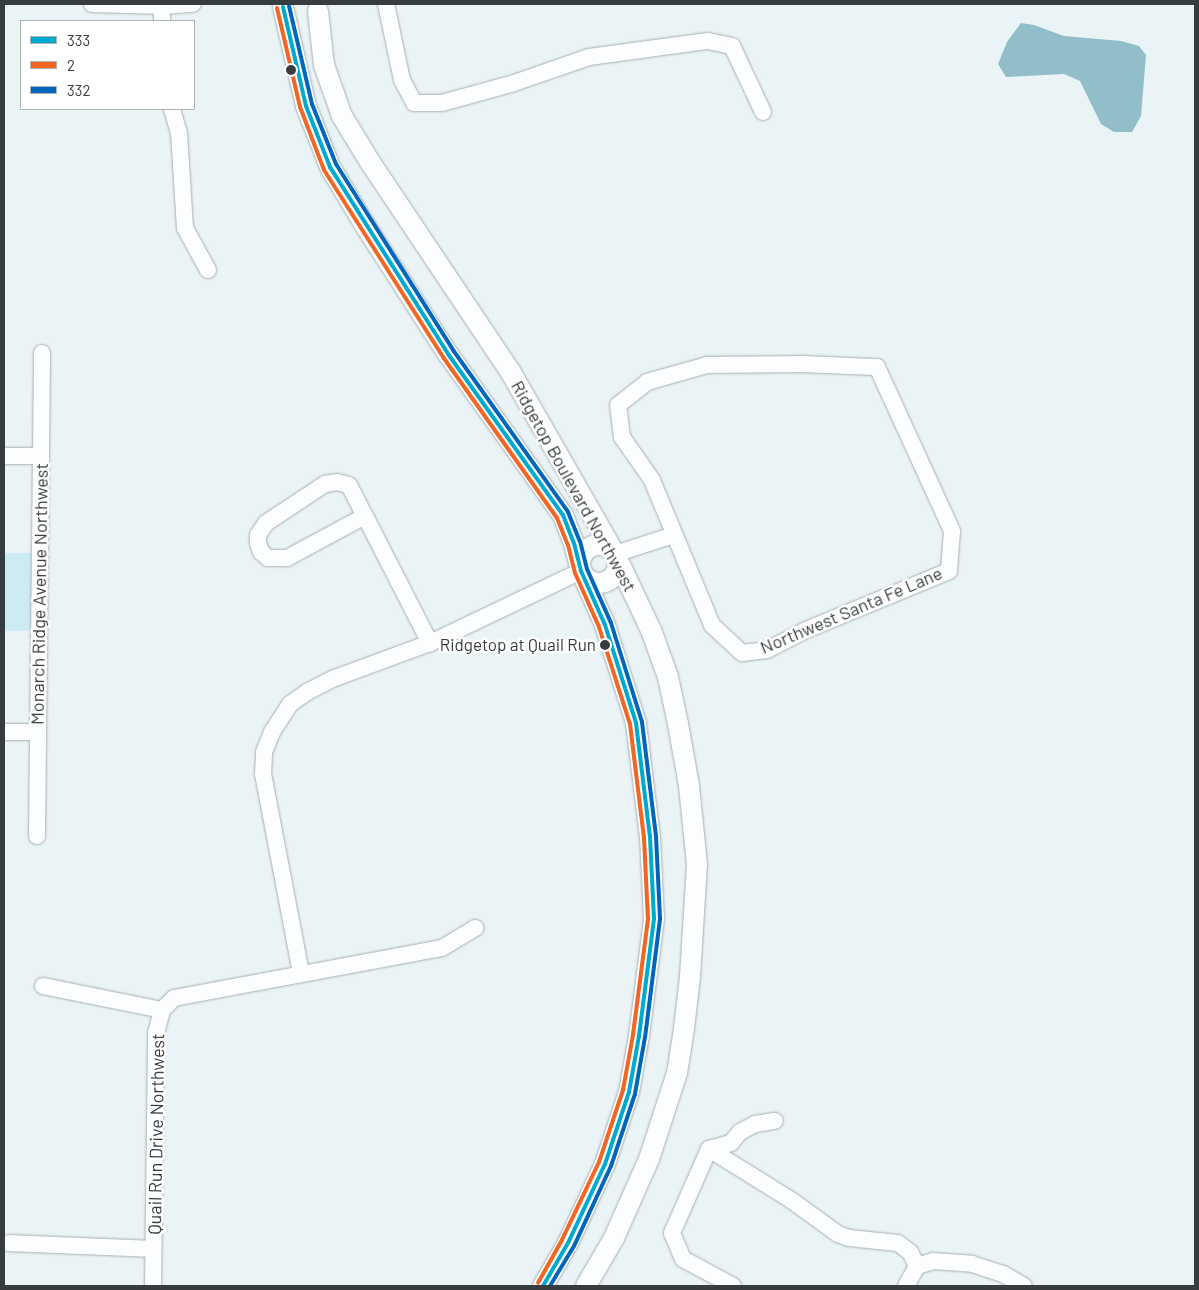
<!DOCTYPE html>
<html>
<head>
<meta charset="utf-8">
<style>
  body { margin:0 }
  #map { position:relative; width:1199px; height:1290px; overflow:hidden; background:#eaf3f6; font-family:Barlow,sans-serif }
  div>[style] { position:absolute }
  .green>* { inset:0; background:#cdebf3; transform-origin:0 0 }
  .water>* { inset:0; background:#92bec9 }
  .roads { filter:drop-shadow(0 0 1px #a8afb1) drop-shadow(0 0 1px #a8afb1) }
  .minor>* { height:16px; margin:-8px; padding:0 8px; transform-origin:8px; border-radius:8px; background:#fcfdfe }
  .major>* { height:20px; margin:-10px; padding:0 10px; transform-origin:10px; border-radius:10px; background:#fcfdfe }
  .major>.ring { margin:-10px; padding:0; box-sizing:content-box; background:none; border:20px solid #fcfdfe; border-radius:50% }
  .bus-1>* { height:4px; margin:-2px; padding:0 2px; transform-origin:2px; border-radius:2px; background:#00a9ce }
  .bus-2>* { height:4px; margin:-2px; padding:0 2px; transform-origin:2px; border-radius:2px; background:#f26522 }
  .bus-3>* { height:4px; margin:-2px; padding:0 2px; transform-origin:2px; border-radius:2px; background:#0065bd }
  .dots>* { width:14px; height:14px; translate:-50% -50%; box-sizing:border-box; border:2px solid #fff; border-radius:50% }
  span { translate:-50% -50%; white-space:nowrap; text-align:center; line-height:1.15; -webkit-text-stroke:5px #fff; paint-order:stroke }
  .bus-label { font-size:17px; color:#373d3f }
  .right { translate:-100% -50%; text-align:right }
  .street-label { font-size:18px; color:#373d3f }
  .frame { position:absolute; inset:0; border:5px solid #373d3f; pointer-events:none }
  .legend { position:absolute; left:20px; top:20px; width:175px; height:90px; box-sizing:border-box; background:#fff; border:1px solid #afb1b2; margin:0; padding:6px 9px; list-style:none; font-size:15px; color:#373d3f }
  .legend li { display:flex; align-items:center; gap:10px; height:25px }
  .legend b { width:25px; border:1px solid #afb1b2 }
</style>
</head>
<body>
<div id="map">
  <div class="green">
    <i style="left:4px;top:553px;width:27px;height:78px"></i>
  </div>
  <div class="water">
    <i style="clip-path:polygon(1021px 23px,1034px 25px,1064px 36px,1121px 41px,1139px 46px,1146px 55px,1141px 116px,1132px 132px,1114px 132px,1101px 124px,1080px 81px,1064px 74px,1006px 77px,998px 64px,1007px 42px)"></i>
  </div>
  <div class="roads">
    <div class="minor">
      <i style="left:92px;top:4px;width:70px;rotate:1.6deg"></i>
      <i style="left:162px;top:6px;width:31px;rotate:-4deg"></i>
      <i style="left:162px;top:4px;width:17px;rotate:90deg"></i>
      <i style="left:386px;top:4px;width:78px;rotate:78.1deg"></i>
      <i style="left:402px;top:80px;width:26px;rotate:62deg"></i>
      <i style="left:414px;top:103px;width:28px"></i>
      <i style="left:442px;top:103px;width:75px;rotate:-15.5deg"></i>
      <i style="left:514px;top:83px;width:79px;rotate:-19.1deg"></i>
      <i style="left:589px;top:57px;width:120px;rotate:-7.7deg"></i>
      <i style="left:708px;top:41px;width:25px;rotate:12deg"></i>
      <i style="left:732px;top:46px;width:73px;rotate:64.8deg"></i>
      <i style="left:172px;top:109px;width:25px;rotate:74deg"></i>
      <i style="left:179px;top:133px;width:95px;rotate:86.4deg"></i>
      <i style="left:185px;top:228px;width:48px;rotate:61.3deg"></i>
      <i style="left:804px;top:364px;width:73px;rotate:2.4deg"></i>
      <i style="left:877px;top:367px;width:180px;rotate:65.4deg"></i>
      <i style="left:952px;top:531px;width:40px;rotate:94.3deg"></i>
      <i style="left:949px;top:571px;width:155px;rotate:157.6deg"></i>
      <i style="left:806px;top:630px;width:44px;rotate:152.9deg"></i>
      <i style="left:767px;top:650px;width:25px;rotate:173deg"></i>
      <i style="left:742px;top:653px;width:41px;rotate:-137deg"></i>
      <i style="left:712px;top:625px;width:157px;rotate:-112.5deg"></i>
      <i style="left:652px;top:480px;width:52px;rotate:-124.9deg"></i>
      <i style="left:622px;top:437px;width:32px;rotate:-97deg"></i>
      <i style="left:618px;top:405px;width:37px;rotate:-38deg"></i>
      <i style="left:647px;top:382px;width:62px;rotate:-15.8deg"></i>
      <i style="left:707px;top:365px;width:97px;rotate:-0.6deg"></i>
      <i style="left:4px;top:456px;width:37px"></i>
      <i style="left:365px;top:516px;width:89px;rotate:151.7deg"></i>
      <i style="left:287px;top:558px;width:19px;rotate:180deg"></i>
      <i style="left:268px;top:558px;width:9px;rotate:-139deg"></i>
      <i style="left:261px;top:552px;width:9px;rotate:-108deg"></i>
      <i style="left:258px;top:543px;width:8px;rotate:-90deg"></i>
      <i style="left:258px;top:535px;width:14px;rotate:-56deg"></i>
      <i style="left:266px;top:523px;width:71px;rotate:-33.5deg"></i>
      <i style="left:325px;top:484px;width:12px;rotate:-9deg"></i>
      <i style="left:337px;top:482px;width:12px;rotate:14deg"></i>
      <i style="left:349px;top:485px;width:35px;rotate:63deg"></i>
      <i style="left:365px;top:516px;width:143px;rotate:62.9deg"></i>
      <i style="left:615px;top:554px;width:62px;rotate:-17.9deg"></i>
      <i style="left:4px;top:732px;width:34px"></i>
      <i style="left:37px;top:836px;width:483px;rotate:-89.4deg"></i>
      <i style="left:301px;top:973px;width:203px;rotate:-100.8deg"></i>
      <i style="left:263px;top:774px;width:22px;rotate:-87deg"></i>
      <i style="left:264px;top:752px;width:22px;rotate:-68deg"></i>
      <i style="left:272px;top:732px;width:33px;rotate:-57deg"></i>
      <i style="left:290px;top:704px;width:21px;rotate:-35deg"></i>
      <i style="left:307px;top:692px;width:31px;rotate:-27deg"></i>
      <i style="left:335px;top:678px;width:101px;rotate:-20.2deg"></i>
      <i style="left:430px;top:643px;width:167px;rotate:-25.5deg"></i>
      <i style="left:43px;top:986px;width:121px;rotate:11.4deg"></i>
      <i style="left:709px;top:1149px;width:97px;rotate:31.9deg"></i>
      <i style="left:791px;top:1200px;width:58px;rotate:35.9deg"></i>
      <i style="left:838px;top:1234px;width:12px;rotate:20deg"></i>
      <i style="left:849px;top:1238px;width:49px;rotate:5.8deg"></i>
      <i style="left:898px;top:1243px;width:15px;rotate:37deg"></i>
      <i style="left:910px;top:1252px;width:16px;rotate:63deg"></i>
      <i style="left:9px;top:1243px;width:144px;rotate:2.4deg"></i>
      <i style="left:917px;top:1266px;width:17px;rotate:-17deg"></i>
      <i style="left:933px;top:1261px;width:39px;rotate:4deg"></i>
      <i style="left:972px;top:1264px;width:33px;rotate:18deg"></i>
      <i style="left:1003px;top:1274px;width:24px;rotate:30deg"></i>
      <i style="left:153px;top:1286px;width:253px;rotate:-89.3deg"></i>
      <i style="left:156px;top:1033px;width:24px;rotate:-75deg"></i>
      <i style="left:162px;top:1010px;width:17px;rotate:-45deg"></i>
      <i style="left:174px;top:998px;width:273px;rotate:-10.6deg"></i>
      <i style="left:442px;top:948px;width:39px;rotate:-31deg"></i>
      <i style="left:733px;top:1286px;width:57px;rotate:-151.6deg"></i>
      <i style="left:683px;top:1259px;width:28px;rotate:-113deg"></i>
      <i style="left:672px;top:1233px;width:92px;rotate:-66.2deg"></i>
      <i style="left:709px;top:1149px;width:23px;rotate:-15deg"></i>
      <i style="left:731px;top:1143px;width:14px;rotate:-51deg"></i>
      <i style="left:740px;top:1132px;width:17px;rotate:-28deg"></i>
      <i style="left:755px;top:1124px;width:20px;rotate:-9deg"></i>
      <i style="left:906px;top:1286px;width:23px;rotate:-61deg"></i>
    </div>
    <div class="major">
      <i style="left:283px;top:7px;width:102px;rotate:76.9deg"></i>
      <i style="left:306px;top:106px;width:66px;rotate:68.5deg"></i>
      <i style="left:330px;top:167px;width:70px;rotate:59deg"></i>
      <i style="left:366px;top:227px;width:151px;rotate:57.2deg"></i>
      <i style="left:448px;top:354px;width:198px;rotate:54.5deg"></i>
      <i style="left:563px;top:515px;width:30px;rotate:69deg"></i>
      <i style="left:574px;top:543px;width:29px;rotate:76deg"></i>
      <i style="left:581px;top:571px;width:59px;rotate:66deg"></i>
      <i style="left:605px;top:625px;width:103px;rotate:72.4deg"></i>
      <i style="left:636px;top:723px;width:115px;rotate:83deg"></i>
      <i style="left:650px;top:837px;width:82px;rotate:87.2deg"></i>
      <i style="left:654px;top:919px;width:118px;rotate:97.3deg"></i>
      <i style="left:639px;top:1036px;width:57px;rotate:100.1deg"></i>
      <i style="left:629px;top:1092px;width:76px;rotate:108.4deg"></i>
      <i style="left:605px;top:1164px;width:87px;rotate:115.1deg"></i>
      <i style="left:568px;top:1243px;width:50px;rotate:120.2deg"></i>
      <i style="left:318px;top:11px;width:54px;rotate:83.7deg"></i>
      <i style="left:324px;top:65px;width:54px;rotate:70.6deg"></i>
      <i style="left:342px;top:116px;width:54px;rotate:58.7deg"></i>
      <i style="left:370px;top:162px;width:252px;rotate:56.2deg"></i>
      <i style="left:510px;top:371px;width:211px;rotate:60.2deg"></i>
      <i style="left:615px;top:554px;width:84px;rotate:64.7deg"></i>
      <i style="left:651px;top:630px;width:50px;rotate:70.1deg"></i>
      <i style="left:668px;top:677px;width:48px;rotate:78deg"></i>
      <i style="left:678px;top:724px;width:63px;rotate:79.9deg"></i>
      <i style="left:689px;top:786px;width:79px;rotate:84.2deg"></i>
      <i style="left:697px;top:865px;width:112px;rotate:93.6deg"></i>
      <i style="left:690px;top:977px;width:52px;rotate:96.6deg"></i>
      <i style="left:684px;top:1029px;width:45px;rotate:99deg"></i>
      <i style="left:677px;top:1073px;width:90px;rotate:108deg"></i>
      <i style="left:649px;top:1159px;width:86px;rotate:113.9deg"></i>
      <i style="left:614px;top:1238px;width:56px;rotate:120.3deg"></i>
      <i class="ring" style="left:580px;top:545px;width:18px;height:18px"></i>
    </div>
  </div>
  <div class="bus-1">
    <i style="left:283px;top:7px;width:102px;rotate:76.9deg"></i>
    <i style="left:306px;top:106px;width:66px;rotate:68.5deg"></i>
    <i style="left:330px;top:167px;width:221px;rotate:57.7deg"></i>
    <i style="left:448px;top:354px;width:198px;rotate:54.5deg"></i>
    <i style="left:563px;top:515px;width:30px;rotate:69deg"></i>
    <i style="left:574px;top:543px;width:29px;rotate:76deg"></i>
    <i style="left:581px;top:571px;width:59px;rotate:66deg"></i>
    <i style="left:605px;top:625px;width:103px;rotate:72.4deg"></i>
    <i style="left:636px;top:723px;width:115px;rotate:83deg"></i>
    <i style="left:650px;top:837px;width:82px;rotate:87.2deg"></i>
    <i style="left:654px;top:919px;width:118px;rotate:97.3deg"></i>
    <i style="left:639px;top:1036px;width:57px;rotate:100.1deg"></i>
    <i style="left:629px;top:1092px;width:76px;rotate:108.4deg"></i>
    <i style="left:605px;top:1164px;width:87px;rotate:115.1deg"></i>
    <i style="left:568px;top:1243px;width:50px;rotate:120.2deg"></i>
  </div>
  <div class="bus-2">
    <i style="left:277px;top:8px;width:102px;rotate:76.9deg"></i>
    <i style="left:300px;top:107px;width:67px;rotate:69.1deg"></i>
    <i style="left:324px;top:170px;width:222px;rotate:57.5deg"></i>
    <i style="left:443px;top:357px;width:197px;rotate:54.7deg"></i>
    <i style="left:557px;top:518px;width:29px;rotate:68deg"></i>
    <i style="left:568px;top:545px;width:29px;rotate:76deg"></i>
    <i style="left:575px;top:573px;width:59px;rotate:66deg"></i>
    <i style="left:599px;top:627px;width:102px;rotate:72.3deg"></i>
    <i style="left:630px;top:724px;width:115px;rotate:83deg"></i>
    <i style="left:644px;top:838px;width:81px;rotate:87.2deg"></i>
    <i style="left:648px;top:919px;width:117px;rotate:97.4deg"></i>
    <i style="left:633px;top:1035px;width:56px;rotate:100.3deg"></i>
    <i style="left:623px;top:1090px;width:76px;rotate:108.4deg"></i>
    <i style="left:599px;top:1162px;width:86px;rotate:115.4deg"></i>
    <i style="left:562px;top:1240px;width:49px;rotate:119.2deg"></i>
  </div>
  <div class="bus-3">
    <i style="left:289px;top:6px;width:101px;rotate:76.8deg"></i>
    <i style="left:312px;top:104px;width:65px;rotate:68.2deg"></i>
    <i style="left:336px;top:164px;width:220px;rotate:57.8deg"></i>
    <i style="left:453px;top:350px;width:199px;rotate:54.6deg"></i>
    <i style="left:568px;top:512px;width:31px;rotate:68deg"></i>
    <i style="left:580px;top:541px;width:29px;rotate:76deg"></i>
    <i style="left:587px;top:569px;width:59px;rotate:66deg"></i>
    <i style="left:611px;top:623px;width:104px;rotate:72.6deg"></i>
    <i style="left:642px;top:722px;width:115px;rotate:83deg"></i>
    <i style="left:656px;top:836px;width:83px;rotate:87.2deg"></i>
    <i style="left:660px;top:919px;width:119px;rotate:97.2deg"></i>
    <i style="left:645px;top:1037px;width:58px;rotate:100deg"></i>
    <i style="left:635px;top:1094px;width:76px;rotate:108.4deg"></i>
    <i style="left:611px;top:1166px;width:88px;rotate:114.8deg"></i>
    <i style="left:574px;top:1246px;width:47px;rotate:121deg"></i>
  </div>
  <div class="dots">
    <i style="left:291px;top:70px;background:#373d3f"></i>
    <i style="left:605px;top:645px;background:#373d3f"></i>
  </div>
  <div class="bus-label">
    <span class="right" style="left:596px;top:645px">Ridgetop at Quail Run</span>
  </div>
  <div class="street-label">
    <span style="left:574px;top:486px;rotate:61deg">Ridgetop Boulevard Northwest</span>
    <span style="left:39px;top:594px;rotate:-89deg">Monarch Ridge Avenue Northwest</span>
    <span style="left:851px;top:610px;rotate:-23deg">Northwest Santa Fe Lane</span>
    <span style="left:156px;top:1134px;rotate:-89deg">Quail Run Drive Northwest</span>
  </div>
  <div class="frame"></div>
  <ul class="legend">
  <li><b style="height:6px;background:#00a9ce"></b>333</li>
  <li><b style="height:6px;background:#f26522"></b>2</li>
  <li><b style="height:6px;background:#0065bd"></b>332</li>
  </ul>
</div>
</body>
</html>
